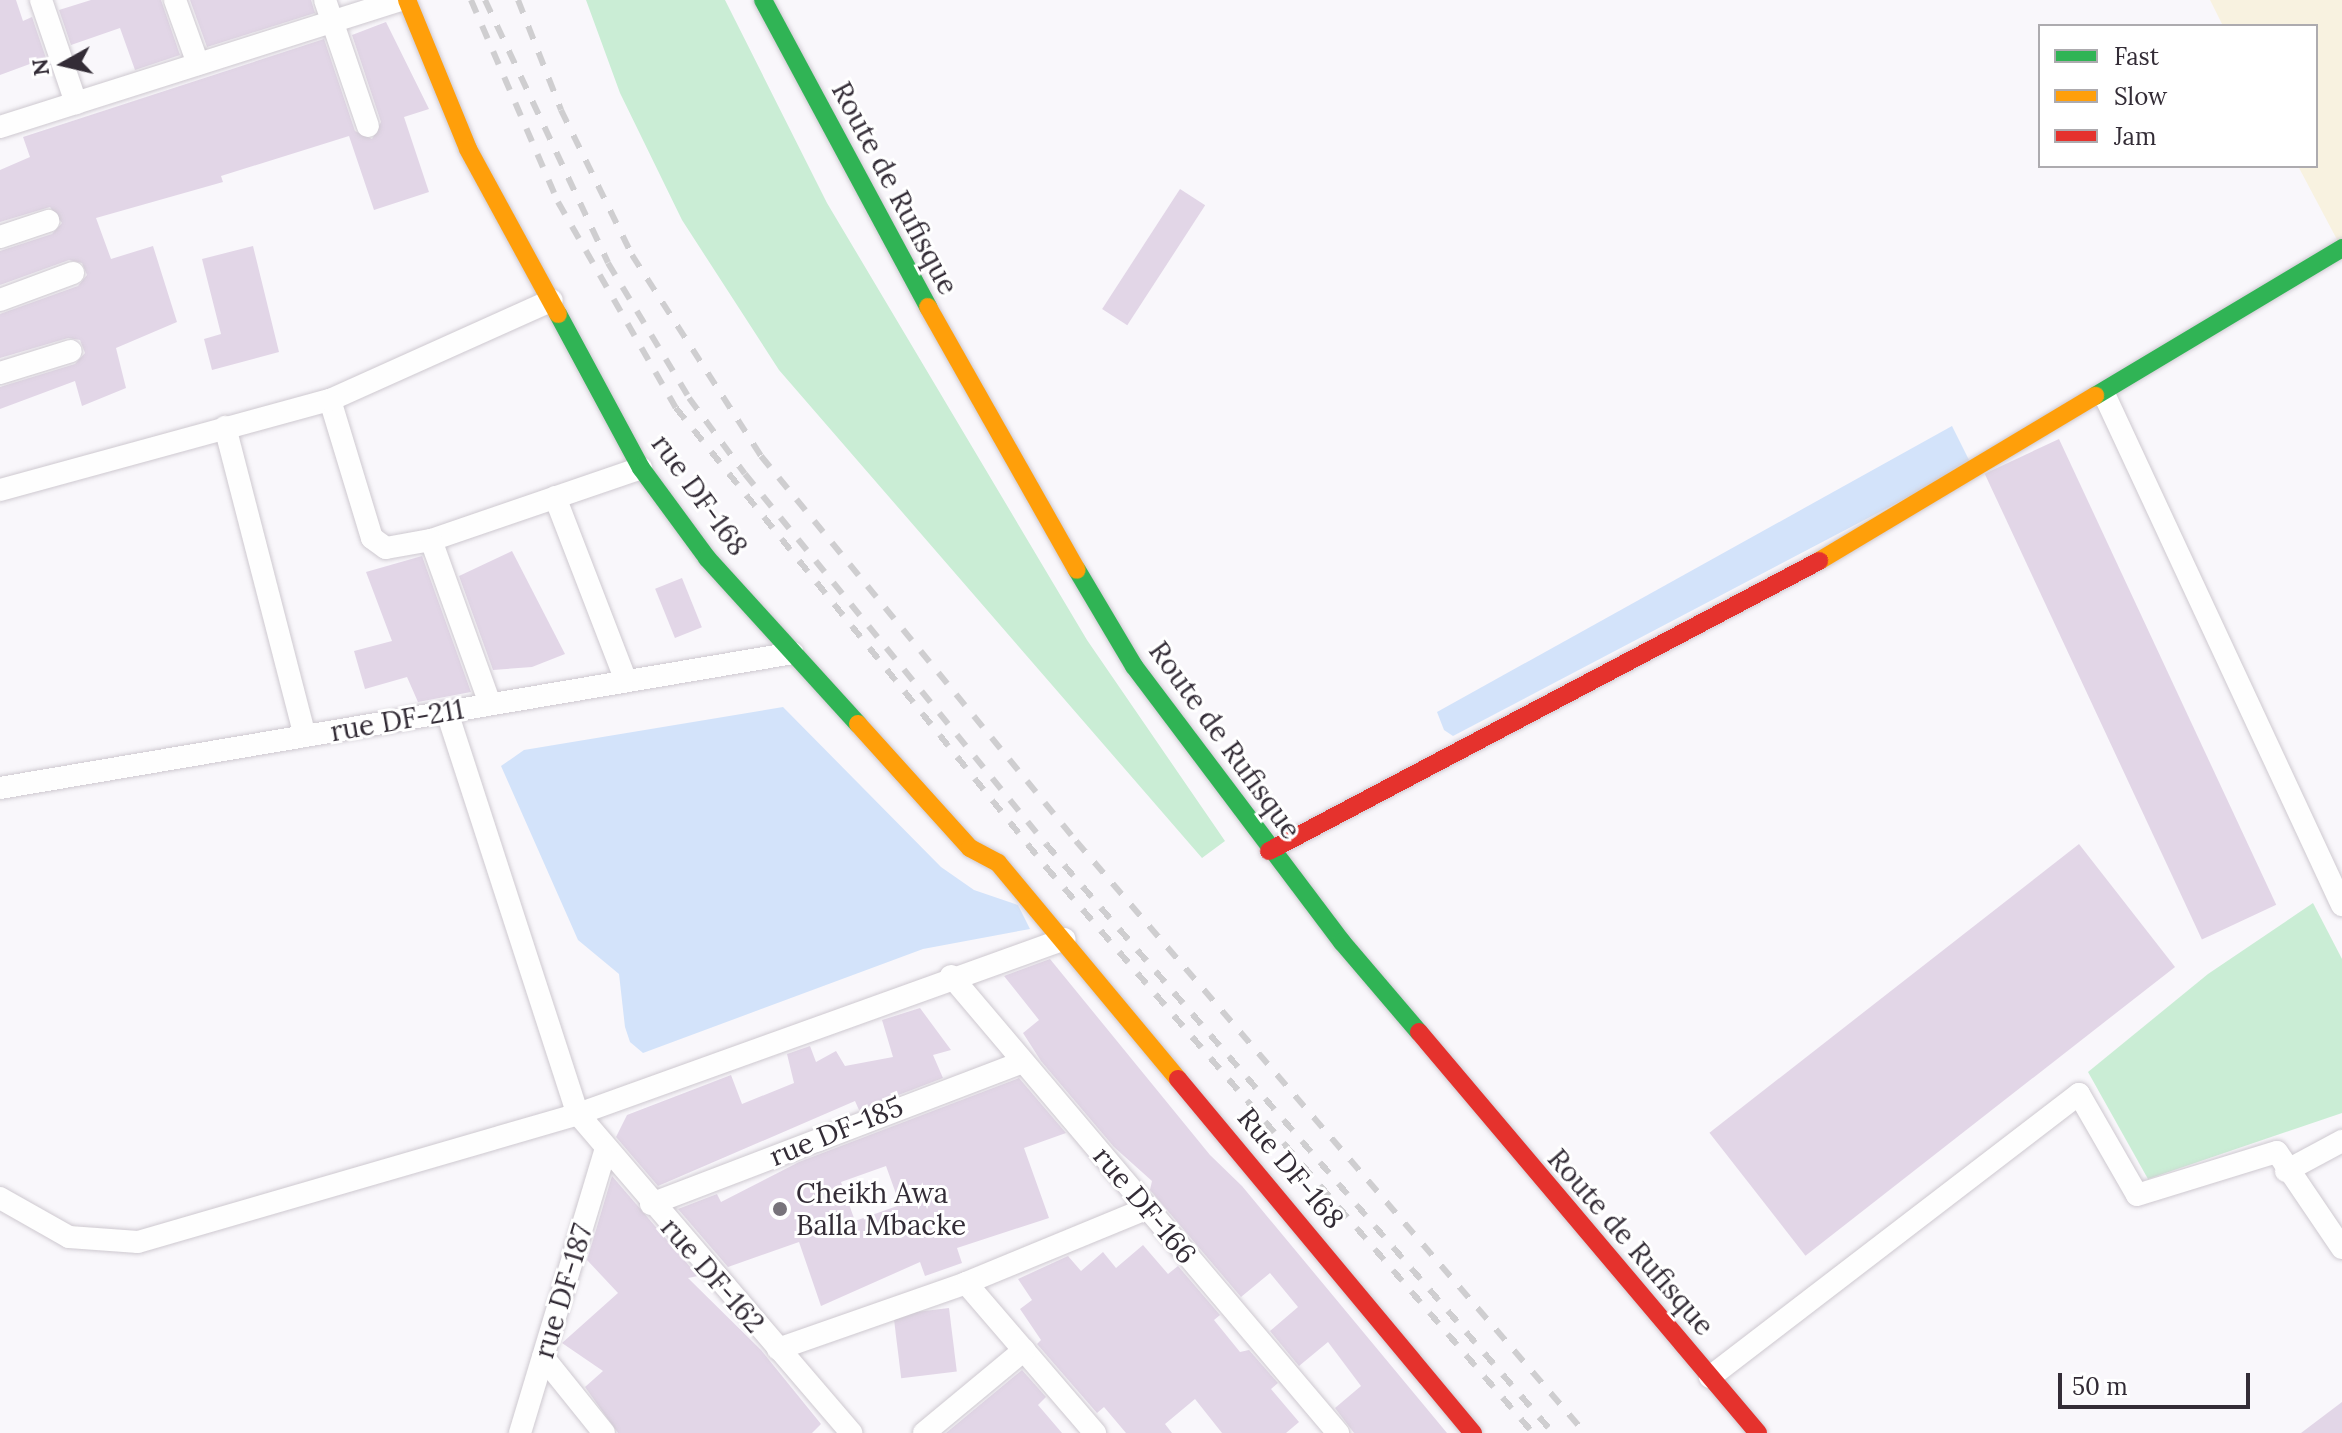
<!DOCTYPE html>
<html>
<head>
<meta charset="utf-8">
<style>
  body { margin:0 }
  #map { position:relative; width:2342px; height:1433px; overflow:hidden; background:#f9f7fb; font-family:Lora,serif }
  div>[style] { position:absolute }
  .green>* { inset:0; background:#caedd5 }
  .sand>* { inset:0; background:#f8f2e0 }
  .water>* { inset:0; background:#d3e3fa }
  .building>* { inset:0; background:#e2d6e7; transform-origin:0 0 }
  .roads { filter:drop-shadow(0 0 2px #cec9d0) drop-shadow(0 0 2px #cec9d0) }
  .street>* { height:22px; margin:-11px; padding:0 11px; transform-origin:11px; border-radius:11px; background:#fefefe }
  .fast>* { height:18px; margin:-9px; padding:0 9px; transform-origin:9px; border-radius:9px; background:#30b455 }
  .slow>* { height:18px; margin:-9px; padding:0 9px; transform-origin:9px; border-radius:9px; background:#ff9f0a }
  .jam>* { height:18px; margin:-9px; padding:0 9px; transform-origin:9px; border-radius:9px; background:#e5322d }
  .rail>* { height:6px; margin-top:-3px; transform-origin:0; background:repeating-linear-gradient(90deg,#cfced0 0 14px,transparent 0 28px) }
  .dots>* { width:22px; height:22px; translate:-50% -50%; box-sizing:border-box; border:4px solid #fff; border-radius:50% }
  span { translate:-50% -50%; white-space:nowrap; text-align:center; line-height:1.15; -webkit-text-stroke:6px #fff; paint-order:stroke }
  .street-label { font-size:28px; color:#332c36 }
  .poi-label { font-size:28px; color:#332c36 }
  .left { translate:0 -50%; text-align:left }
  .legend { position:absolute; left:2038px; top:24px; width:280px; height:144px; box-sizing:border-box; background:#fff; border:2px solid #adabaf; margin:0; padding:10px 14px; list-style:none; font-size:24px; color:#332c36 }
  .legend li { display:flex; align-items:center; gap:16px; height:40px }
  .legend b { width:40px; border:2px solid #adabaf }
  .north { position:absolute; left:24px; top:24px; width:80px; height:80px; -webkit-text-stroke:6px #fff; paint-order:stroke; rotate:262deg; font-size:22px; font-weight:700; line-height:32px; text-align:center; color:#332c36 }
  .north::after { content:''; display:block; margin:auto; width:28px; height:36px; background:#332c36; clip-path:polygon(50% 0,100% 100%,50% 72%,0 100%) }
  .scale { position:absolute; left:2058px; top:1373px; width:192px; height:36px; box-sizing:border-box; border:4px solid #332c36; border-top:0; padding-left:10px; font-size:24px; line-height:28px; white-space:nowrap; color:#332c36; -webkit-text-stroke:6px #fff; paint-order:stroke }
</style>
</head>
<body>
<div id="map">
  <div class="green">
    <i style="clip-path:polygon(586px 0,725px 0,827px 203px,1087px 640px,1225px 841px,1202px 858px,779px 370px,682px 220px,620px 93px)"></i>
    <i style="clip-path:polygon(2313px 903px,2342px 959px,2342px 1113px,2148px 1179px,2088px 1072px,2208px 974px)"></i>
  </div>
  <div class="sand">
    <i style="clip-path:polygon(2210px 0,2342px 0,2342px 249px,2298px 166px,2316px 166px,2316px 26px,2223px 26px)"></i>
  </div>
  <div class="water">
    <i style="clip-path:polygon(1952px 426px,1971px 464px,1453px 736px,1444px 730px,1437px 712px)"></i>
    <i style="clip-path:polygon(783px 707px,941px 867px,974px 890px,1018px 905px,1030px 929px,923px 949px,643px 1053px,630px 1042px,625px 1027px,619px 974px,578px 940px,501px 766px,524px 750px)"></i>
  </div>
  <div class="building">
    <i style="clip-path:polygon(0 0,16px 0,23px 21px,32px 17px,46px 58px,0 75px)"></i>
    <i style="clip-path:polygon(91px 0,161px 0,180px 55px,135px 70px,120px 28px,71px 45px,59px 10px)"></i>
    <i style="clip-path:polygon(190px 0,311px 0,315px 13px,207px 47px)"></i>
    <i style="clip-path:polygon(386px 22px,429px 109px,404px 117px,429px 192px,374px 210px,349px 136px,221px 176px,223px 182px,96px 218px,111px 259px,153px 246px,177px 322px,116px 348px,126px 388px,82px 406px,75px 381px,0 409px,0 387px,75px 364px,85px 353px,80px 340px,68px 338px,0 358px,0 314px,78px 286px,87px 275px,82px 263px,69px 260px,0 285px,0 251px,52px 234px,62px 223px,50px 207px,0 222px,0 170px,30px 157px,23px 137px,324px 39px,355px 131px,372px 139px,381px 122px,352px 35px)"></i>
    <i style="left:1180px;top:189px;width:30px;height:143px;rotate:33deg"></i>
    <i style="clip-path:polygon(253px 246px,279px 352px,212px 370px,204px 339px,221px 334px,202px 259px)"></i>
    <i style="left:2059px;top:439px;width:514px;height:82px;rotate:65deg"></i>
    <i style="clip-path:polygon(512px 551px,565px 654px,532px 667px,493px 670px,459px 576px)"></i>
    <i style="clip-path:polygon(422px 556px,471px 692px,418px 702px,407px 677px,365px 689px,354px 651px,392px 641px,366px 572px)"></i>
    <i style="left:682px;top:578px;width:53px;height:29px;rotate:68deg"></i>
    <i style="left:2079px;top:844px;width:156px;height:469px;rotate:52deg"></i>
    <i style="clip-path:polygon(1050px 959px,1210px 1155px,1242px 1186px,1447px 1433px,1354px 1433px,1335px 1408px,1361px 1386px,1328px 1342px,1299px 1366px,1270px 1331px,1298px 1307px,1270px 1273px,1241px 1297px,1150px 1190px,1152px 1181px,1114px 1147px,1041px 1061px,1023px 1033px,1039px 1020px,1004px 976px)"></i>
    <i style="clip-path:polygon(920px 1008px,951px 1050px,933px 1055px,943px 1078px,859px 1110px,855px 1101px,658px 1186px,616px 1137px,627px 1115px,731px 1075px,742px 1104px,794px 1083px,787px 1054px,810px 1046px,816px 1062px,836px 1051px,845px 1066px,893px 1057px,882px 1020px)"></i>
    <i style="clip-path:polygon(evenodd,1019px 1078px,1066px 1133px,1024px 1148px,1049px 1218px,957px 1248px,962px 1263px,925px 1276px,920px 1262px,821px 1306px,799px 1242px,728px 1267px,678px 1209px,717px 1194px,721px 1202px,799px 1162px,1019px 1078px,886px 1166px,900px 1205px,855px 1221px,841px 1182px,886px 1166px)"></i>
    <i style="clip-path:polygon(612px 1176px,698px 1276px,688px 1278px,761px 1350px,821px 1424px,812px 1433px,618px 1433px,585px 1387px,603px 1371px,562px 1343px,618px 1293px,587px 1260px)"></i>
    <i style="clip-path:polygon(1143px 1245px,1168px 1274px,1178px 1266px,1220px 1315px,1214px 1320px,1240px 1352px,1249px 1350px,1278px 1383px,1271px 1389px,1299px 1422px,1286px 1433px,1222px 1433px,1195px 1399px,1165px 1424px,1172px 1433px,1126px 1433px,1104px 1407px,1097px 1413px,1037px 1344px,1041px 1340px,1020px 1309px,1032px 1300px,1018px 1279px,1068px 1256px,1081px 1271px,1103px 1252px,1116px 1268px)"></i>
    <i style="left:949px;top:1308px;width:64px;height:56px;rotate:83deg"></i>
    <i style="clip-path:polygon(1022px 1370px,1046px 1397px,1038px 1405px,1062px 1433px,946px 1433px)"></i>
    <i style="clip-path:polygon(2342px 1402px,2342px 1433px,2301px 1433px)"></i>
  </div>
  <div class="roads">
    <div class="street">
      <i style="left:41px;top:0;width:109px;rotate:71.2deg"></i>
      <i style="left:175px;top:0;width:68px;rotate:70.2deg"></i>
      <i style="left:325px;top:0;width:133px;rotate:71.2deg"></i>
      <i style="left:0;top:127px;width:421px;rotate:-17.6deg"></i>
      <i style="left:0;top:237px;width:51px;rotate:-18.4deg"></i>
      <i style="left:0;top:300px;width:78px;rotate:-20.3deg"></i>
      <i style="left:0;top:373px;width:74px;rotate:-17.2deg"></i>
      <i style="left:2104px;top:394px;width:564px;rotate:65.03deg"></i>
      <i style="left:330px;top:400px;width:144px;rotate:73.1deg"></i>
      <i style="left:372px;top:538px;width:17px;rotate:36deg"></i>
      <i style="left:386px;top:548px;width:46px;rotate:-10.1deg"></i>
      <i style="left:431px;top:540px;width:222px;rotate:-18.9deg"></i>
      <i style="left:225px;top:427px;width:319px;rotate:75.5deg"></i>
      <i style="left:0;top:490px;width:342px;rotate:-15.3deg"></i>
      <i style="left:330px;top:400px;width:243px;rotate:-24.2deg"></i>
      <i style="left:555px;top:497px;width:197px;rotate:68.9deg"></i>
      <i style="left:431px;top:540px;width:174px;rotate:70.2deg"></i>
      <i style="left:447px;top:712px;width:423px;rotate:72deg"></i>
      <i style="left:578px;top:1114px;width:420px;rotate:49.4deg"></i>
      <i style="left:0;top:788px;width:804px;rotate:-9.66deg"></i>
      <i style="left:951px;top:976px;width:599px;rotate:49.74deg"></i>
      <i style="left:2286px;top:1171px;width:64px;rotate:-28.2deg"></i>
      <i style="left:0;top:1198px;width:79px;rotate:29.5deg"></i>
      <i style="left:69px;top:1237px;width:69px;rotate:4.1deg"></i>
      <i style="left:138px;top:1242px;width:458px;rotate:-16.2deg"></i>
      <i style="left:578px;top:1114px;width:517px;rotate:-19.77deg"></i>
      <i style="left:651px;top:1204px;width:398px;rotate:-20.9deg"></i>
      <i style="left:966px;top:1283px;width:198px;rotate:49.3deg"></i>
      <i style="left:778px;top:1349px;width:199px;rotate:-19.3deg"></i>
      <i style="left:966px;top:1283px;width:197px;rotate:-22.4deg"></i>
      <i style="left:543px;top:1357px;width:97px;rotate:51.2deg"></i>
      <i style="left:1710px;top:1377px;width:465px;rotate:-37.5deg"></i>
      <i style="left:2079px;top:1094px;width:116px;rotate:60.1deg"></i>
      <i style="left:2137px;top:1195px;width:146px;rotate:-17.1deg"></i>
      <i style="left:2277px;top:1152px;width:116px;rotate:55.9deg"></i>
      <i style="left:520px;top:1433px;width:297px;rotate:-73.2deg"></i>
      <i style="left:924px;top:1433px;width:130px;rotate:-39.7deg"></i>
    </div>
    <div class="fast">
      <i style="left:763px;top:0;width:349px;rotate:61.7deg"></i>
      <i style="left:558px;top:314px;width:175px;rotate:61.7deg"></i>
      <i style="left:641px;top:468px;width:112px;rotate:53.7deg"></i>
      <i style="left:707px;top:558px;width:224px;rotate:47.7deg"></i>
      <i style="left:2095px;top:396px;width:288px;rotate:-30.9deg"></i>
      <i style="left:1077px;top:570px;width:112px;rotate:59.3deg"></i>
      <i style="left:1134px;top:666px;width:346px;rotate:53deg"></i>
      <i style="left:1342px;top:942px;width:118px;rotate:49.5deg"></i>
    </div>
    <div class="slow">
      <i style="left:407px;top:0;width:161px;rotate:67.7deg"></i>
      <i style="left:468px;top:149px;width:188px;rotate:61.4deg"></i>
      <i style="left:928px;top:307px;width:302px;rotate:60.5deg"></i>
      <i style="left:1819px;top:561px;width:322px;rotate:-30.9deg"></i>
      <i style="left:858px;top:724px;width:167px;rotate:47.9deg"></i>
      <i style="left:970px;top:848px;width:32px;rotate:28deg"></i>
      <i style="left:998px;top:863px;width:281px;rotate:50.2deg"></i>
    </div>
    <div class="jam">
      <i style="left:1269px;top:851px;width:622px;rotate:-27.8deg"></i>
      <i style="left:1419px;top:1032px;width:525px;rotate:49.79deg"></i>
      <i style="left:1178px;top:1079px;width:461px;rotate:50.2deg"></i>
    </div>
  </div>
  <div class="rail">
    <i style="left:471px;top:0;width:220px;rotate:66.7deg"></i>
    <i style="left:558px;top:202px;width:237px;rotate:60.2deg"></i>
    <i style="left:676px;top:408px;width:590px;rotate:51.13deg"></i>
    <i style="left:1046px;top:867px;width:747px;rotate:49.29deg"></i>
    <i style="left:485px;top:0;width:290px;rotate:64.9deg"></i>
    <i style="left:608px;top:263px;width:157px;rotate:59deg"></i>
    <i style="left:689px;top:398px;width:94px;rotate:53.6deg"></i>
    <i style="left:745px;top:474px;width:477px;rotate:50.9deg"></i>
    <i style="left:1046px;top:844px;width:777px;rotate:49.28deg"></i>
    <i style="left:518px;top:0;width:118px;rotate:68.6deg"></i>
    <i style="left:561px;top:110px;width:161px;rotate:63.9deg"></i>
    <i style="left:632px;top:255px;width:239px;rotate:57.3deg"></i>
    <i style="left:761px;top:456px;width:497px;rotate:50.7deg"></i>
    <i style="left:1076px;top:841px;width:781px;rotate:49.31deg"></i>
  </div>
  <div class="dots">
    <i style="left:780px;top:1209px;background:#78737b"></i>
  </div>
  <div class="street-label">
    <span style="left:895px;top:188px;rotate:62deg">Route de Rufisque</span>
    <span style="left:700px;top:495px;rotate:54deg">rue DF-168</span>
    <span style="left:397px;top:720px;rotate:-10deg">rue DF-211</span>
    <span style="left:1225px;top:740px;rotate:54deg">Route de Rufisque</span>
    <span style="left:836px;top:1131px;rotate:-22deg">rue DF-185</span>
    <span style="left:1291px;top:1168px;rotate:50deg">Rue DF-168</span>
    <span style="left:1145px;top:1205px;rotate:50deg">rue DF-166</span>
    <span style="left:1631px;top:1242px;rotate:49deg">Route de Rufisque</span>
    <span style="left:713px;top:1275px;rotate:49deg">rue DF-162</span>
    <span style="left:563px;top:1291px;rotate:-73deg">rue DF-187</span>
  </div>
  <div class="poi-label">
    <span class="left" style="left:796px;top:1209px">Cheikh Awa<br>Balla Mbacke</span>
  </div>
  <ul class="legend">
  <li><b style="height:10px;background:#30b455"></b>Fast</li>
  <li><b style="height:10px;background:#ff9f0a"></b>Slow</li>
  <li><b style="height:10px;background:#e5322d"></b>Jam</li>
  </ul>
  <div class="north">N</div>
  <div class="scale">50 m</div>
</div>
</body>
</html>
